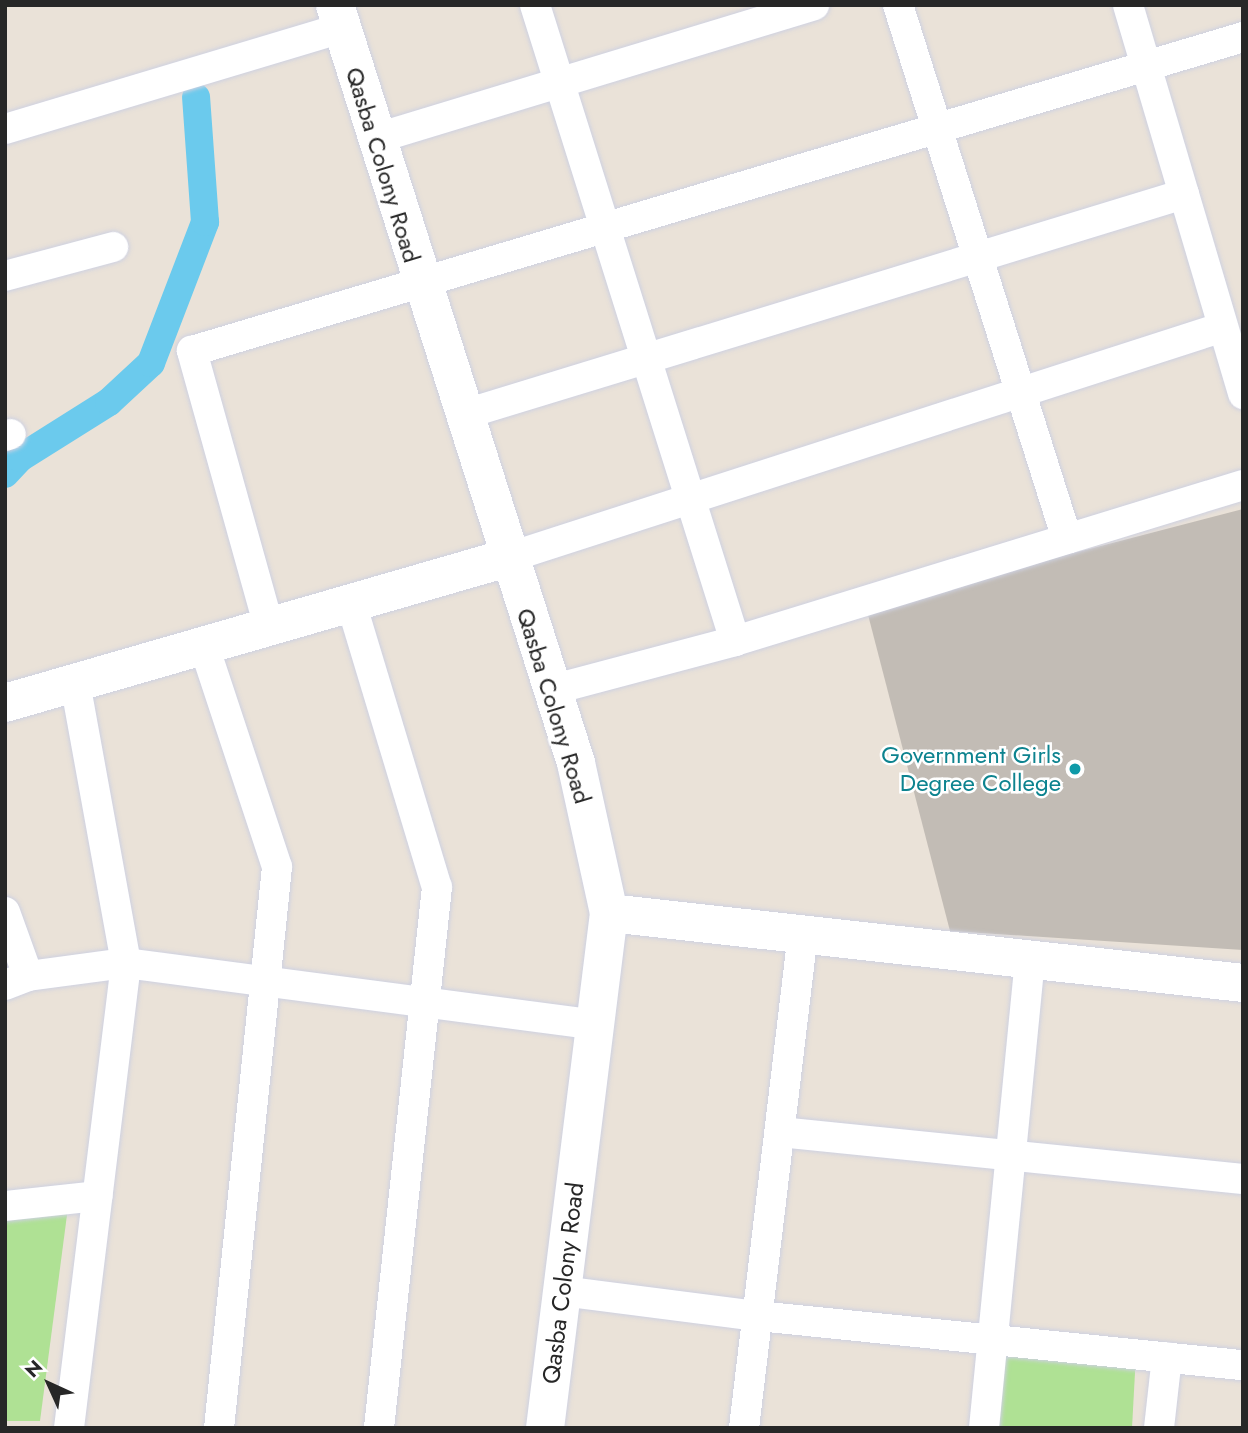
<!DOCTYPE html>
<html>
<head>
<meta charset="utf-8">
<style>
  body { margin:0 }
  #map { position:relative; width:1248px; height:1433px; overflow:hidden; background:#eae2d8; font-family:Jost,sans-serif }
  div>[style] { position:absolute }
  .green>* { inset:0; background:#afe194 }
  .canal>* { height:28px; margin:-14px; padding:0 14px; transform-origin:14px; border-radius:14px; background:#6bcaed }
  .building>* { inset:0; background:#c2bcb5 }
  .roads { filter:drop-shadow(0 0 2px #ced1e1) drop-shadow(0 0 2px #ced1e1) }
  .street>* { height:30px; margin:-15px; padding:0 15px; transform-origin:15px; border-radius:15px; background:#fff }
  .secondary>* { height:38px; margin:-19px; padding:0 19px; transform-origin:19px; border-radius:19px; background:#fff }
  .dots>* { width:19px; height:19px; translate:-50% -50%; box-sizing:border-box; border:4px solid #fff; border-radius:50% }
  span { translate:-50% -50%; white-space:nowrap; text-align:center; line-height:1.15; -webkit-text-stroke:5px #fff; paint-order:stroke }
  .street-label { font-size:24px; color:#272727 }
  .culture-label { font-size:24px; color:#0d838f }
  .right { translate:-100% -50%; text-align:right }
  .frame { position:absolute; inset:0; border:7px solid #272727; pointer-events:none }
  .north { position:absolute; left:14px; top:1349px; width:70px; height:70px; -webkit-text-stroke:5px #fff; paint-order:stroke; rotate:315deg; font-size:19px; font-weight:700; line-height:28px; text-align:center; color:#272727 }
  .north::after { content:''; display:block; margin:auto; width:24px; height:32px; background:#272727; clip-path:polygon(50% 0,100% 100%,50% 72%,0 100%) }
</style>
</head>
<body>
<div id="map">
  <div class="green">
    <i style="clip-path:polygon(70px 1192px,40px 1421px,5px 1421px,5px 1201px)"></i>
    <i style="clip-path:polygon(1003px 1346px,1136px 1354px,1132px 1428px,991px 1428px)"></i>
  </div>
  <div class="canal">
    <i style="left:5px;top:474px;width:22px;rotate:-47deg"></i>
    <i style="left:20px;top:458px;width:105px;rotate:-32.2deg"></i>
    <i style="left:109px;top:402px;width:57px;rotate:-42.9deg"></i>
    <i style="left:151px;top:363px;width:151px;rotate:-69deg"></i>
    <i style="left:205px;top:222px;width:125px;rotate:-94.1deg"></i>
  </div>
  <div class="building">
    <i style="clip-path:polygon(1243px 509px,1243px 950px,950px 931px,866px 607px)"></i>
  </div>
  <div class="roads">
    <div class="street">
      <i style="left:535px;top:5px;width:667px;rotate:72.54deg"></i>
      <i style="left:898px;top:5px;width:560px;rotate:72.44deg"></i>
      <i style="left:1128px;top:5px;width:406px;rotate:73.5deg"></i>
      <i style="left:5px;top:129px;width:352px;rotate:-16.7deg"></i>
      <i style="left:374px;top:139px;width:460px;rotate:-16.9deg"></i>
      <i style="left:5px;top:276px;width:112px;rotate:-15deg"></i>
      <i style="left:462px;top:415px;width:755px;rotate:-17.02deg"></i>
      <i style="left:5px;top:436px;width:6px;rotate:-18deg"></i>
      <i style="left:507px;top:558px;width:752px;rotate:-17.88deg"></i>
      <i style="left:351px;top:603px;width:297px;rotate:73.2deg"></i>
      <i style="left:437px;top:887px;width:544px;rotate:96.12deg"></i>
      <i style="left:269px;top:627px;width:287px;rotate:-105.6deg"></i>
      <i style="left:192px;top:351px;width:1097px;rotate:-16.63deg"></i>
      <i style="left:204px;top:646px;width:233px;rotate:71.7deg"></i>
      <i style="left:277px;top:867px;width:564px;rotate:95.9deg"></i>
      <i style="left:551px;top:690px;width:190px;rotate:-14.9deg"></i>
      <i style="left:735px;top:641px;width:531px;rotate:-17.07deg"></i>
      <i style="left:5px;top:912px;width:68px;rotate:70.2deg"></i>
      <i style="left:5px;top:985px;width:25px;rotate:-21deg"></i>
      <i style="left:28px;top:976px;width:99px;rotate:-7.6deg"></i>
      <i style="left:126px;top:963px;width:473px;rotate:7.5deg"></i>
      <i style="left:780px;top:1132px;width:465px;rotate:5.8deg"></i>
      <i style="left:5px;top:1206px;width:93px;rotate:-6.2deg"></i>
      <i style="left:562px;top:1291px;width:198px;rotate:7.3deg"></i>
      <i style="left:758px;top:1316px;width:487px;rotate:5.8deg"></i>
      <i style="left:69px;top:1428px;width:468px;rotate:-83deg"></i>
      <i style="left:126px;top:963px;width:285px;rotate:-100.3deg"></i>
      <i style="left:744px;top:1428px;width:497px;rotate:-83.2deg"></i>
      <i style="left:984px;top:1428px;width:470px;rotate:-84.4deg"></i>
      <i style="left:1159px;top:1428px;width:71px;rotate:-83.6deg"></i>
    </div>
    <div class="secondary">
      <i style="left:335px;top:5px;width:795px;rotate:72.36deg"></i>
      <i style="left:576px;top:763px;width:154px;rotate:77.6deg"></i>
      <i style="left:609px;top:913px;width:519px;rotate:97.08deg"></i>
      <i style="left:5px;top:703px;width:523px;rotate:-16.11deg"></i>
      <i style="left:609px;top:913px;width:638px;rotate:6.3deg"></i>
    </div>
  </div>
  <div class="dots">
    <i style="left:1075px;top:769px;background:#0f9aa8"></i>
  </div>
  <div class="street-label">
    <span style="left:383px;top:165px;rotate:73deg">Qasba Colony Road</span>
    <span style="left:554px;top:706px;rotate:73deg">Qasba Colony Road</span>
    <span style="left:563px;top:1283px;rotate:-83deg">Qasba Colony Road</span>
  </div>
  <div class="culture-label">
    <span class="right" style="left:1061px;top:769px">Government Girls<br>Degree College</span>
  </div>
  <div class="frame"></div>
  <div class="north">N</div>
</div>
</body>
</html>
